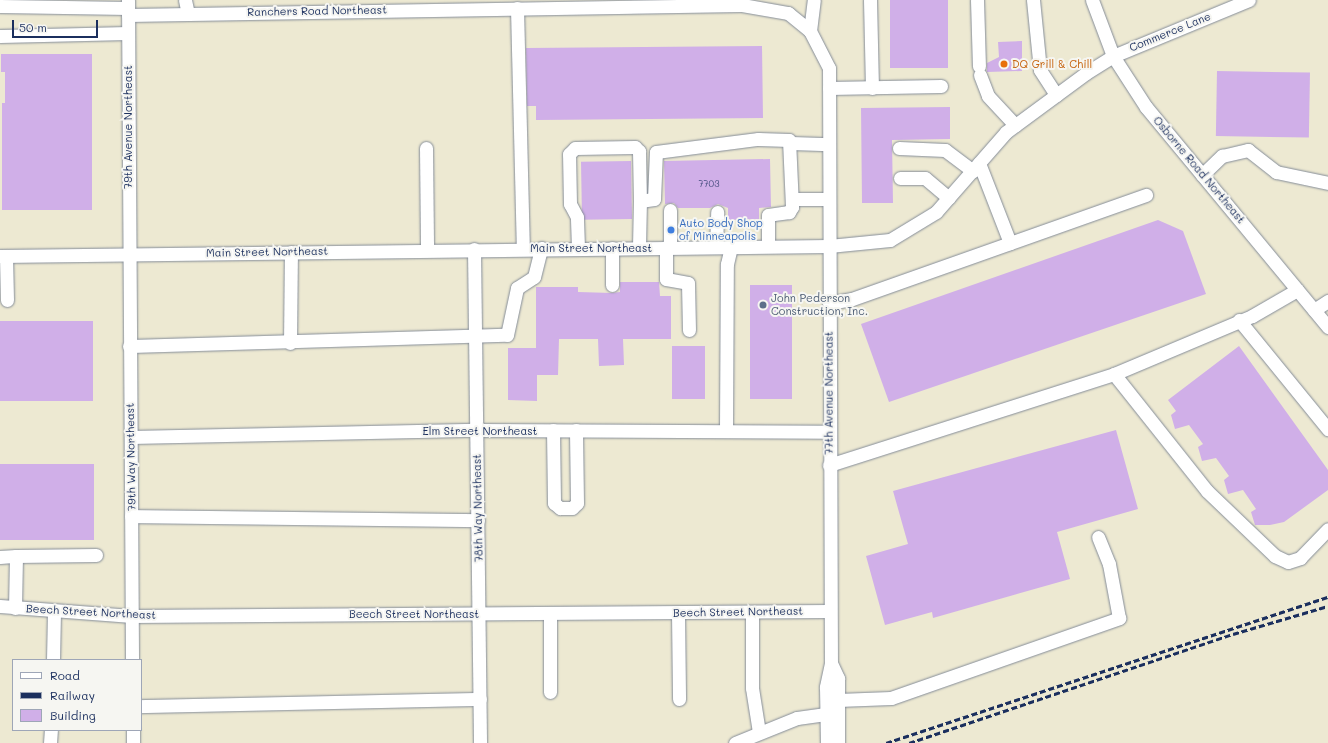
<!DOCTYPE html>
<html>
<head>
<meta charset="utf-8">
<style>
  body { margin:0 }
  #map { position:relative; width:1328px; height:743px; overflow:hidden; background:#ede9d2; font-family:Mali,sans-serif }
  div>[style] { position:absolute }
  .building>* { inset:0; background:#d0afe8; transform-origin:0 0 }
  .roads { filter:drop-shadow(0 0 1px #848c98) drop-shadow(0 0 1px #848c98) }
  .minor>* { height:13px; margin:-6.5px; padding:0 6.5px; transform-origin:6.5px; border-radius:6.5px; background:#fff }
  .rail>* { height:3px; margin-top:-1.5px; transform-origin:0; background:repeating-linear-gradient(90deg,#1b2f5e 0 6px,transparent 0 9px) }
  .dots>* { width:11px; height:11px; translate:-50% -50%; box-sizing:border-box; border:2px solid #f6f6f2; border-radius:50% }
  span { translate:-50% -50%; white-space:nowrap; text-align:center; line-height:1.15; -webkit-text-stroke:4px #f6f6f2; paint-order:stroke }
  .number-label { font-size:9px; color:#484f80 }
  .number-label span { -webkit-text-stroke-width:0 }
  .street-label { font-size:11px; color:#1b2f5e }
  .food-label { font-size:11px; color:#c56008 }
  .left { translate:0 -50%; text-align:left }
  .shop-label { font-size:11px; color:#366cbe }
  .service-label { font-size:11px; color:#4e5e75 }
  .legend { position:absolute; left:12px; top:659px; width:130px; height:72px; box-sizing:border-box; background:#f6f6f2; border:1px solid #9ea6b7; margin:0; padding:5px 7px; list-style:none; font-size:12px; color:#1b2f5e }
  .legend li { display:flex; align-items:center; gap:8px; height:20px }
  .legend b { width:20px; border:1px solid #9ea6b7 }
  .scale { position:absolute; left:12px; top:20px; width:86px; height:18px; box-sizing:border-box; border:2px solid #1b2f5e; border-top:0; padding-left:5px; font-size:12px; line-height:14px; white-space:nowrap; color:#1b2f5e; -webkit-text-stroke:3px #f6f6f2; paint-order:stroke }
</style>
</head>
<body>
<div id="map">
  <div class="building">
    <i style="left:890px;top:0;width:58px;height:68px"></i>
    <i style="clip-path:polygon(1022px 41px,1022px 71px,987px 72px,987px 63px,999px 57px,998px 42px)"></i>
    <i style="clip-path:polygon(762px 46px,763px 118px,536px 120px,536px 106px,527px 106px,526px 48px)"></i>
    <i style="clip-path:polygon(1px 54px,92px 54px,92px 210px,2px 210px,2px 103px,5px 103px,5px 72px,1px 72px)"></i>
    <i style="left:1217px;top:71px;width:93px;height:65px;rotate:1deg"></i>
    <i style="clip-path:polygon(950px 107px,950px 139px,892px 140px,893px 203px,862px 203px,861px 108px)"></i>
    <i style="clip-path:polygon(770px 159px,771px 207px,759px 208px,759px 219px,728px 220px,728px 208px,718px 204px,710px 208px,678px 208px,674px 203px,665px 204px,664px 161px)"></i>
    <i style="left:631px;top:161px;width:58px;height:50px;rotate:89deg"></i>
    <i style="clip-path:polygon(1158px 220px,1183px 231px,1206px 294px,889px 402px,861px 324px)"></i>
    <i style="clip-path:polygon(620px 282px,659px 282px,660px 296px,671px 296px,671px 339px,623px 339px,624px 365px,599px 366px,598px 339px,559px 339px,558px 375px,537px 375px,537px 401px,508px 400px,508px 348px,536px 348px,536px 287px,578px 287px,578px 292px,612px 293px,620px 292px)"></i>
    <i style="left:750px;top:285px;width:42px;height:114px"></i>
    <i style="left:0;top:321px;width:93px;height:80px"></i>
    <i style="left:672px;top:346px;width:33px;height:53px"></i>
    <i style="clip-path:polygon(1239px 346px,1328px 470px,1328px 490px,1284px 522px,1270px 525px,1255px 525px,1251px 512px,1256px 509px,1243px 490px,1228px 494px,1224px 480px,1229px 476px,1216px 458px,1202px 461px,1198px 447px,1203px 444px,1189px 425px,1175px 429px,1171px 415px,1176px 411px,1168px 400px)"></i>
    <i style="clip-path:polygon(1116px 430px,1138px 509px,1057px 532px,1070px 579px,933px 618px,932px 612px,885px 625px,866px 556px,908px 544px,893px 491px)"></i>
    <i style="left:94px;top:464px;width:76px;height:94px;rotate:90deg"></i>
  </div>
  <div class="roads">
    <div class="minor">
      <i style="left:128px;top:0;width:660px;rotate:89.65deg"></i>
      <i style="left:185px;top:0;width:14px;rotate:78deg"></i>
      <i style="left:870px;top:0;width:88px;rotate:88.7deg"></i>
      <i style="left:977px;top:0;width:66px;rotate:88.3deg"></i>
      <i style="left:1033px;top:0;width:70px;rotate:84.3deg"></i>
      <i style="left:1040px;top:70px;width:30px;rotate:57deg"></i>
      <i style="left:1092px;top:0;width:60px;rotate:69.4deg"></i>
      <i style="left:1113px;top:56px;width:61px;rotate:57.1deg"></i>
      <i style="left:1146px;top:107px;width:286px;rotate:50.4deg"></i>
      <i style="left:0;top:6px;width:128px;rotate:0.9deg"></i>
      <i style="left:517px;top:8px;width:240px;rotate:88.6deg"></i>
      <i style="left:128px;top:15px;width:614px;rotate:-0.93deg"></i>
      <i style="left:742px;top:5px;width:47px;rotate:9.9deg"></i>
      <i style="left:788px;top:13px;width:28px;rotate:39deg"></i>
      <i style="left:810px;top:31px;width:42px;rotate:62.8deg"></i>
      <i style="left:829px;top:68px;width:595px;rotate:89.81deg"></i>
      <i style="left:831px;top:663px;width:25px;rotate:102deg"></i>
      <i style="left:826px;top:687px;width:56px;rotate:89deg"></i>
      <i style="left:810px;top:31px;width:31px;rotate:-83deg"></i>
      <i style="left:0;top:36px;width:128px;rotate:-1.3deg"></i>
      <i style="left:980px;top:75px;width:22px;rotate:69deg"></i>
      <i style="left:988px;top:96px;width:40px;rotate:47deg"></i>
      <i style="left:829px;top:88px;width:112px;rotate:-1deg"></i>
      <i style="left:791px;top:143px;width:38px;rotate:2deg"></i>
      <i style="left:426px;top:148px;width:101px;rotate:89.4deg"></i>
      <i style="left:899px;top:148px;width:46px;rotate:2.5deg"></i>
      <i style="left:945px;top:150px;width:35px;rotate:37deg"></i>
      <i style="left:979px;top:163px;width:86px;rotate:68.8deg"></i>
      <i style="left:1202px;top:175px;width:28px;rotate:-44deg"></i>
      <i style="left:1222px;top:156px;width:27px;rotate:-13deg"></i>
      <i style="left:1248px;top:150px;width:36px;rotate:38deg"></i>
      <i style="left:1276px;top:172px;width:53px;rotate:11.9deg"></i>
      <i style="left:900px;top:178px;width:25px"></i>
      <i style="left:925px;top:178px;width:31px;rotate:40deg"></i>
      <i style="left:792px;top:199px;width:37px"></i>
      <i style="left:670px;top:210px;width:37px;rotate:90deg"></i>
      <i style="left:639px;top:247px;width:46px;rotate:-88.8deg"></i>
      <i style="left:640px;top:201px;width:14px;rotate:-8deg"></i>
      <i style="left:654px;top:199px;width:47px;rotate:-87.6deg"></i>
      <i style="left:656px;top:152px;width:103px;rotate:-7.3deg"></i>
      <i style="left:758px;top:139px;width:31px;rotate:2deg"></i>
      <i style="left:789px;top:140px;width:67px;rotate:87.4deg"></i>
      <i style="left:792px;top:207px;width:6px;rotate:121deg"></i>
      <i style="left:789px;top:212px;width:21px;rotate:172deg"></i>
      <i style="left:768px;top:215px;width:31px;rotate:90deg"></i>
      <i style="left:666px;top:247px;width:32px;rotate:90deg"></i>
      <i style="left:666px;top:279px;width:22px;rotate:10deg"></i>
      <i style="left:688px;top:283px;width:47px;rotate:88.8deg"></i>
      <i style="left:716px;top:247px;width:35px;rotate:-88deg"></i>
      <i style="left:578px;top:248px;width:31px;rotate:-92deg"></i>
      <i style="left:577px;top:217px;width:15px;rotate:-118deg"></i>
      <i style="left:570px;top:204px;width:50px;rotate:-91.1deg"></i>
      <i style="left:569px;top:154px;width:8px;rotate:-45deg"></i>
      <i style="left:575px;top:148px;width:60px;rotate:-1deg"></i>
      <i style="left:635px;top:147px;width:6px;rotate:45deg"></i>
      <i style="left:639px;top:151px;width:50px;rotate:88.9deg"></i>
      <i style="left:612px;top:248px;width:37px;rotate:90deg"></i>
      <i style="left:474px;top:249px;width:494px;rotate:89.3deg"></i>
      <i style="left:0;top:256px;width:829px;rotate:-0.69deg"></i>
      <i style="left:829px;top:246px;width:61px;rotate:-5.6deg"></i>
      <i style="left:890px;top:240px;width:54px;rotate:-31.3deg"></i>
      <i style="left:936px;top:212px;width:106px;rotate:-48.8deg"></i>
      <i style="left:1006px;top:132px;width:99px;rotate:-36.4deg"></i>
      <i style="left:1086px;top:73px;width:32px;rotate:-32deg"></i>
      <i style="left:1113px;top:56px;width:147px;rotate:-22.4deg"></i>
      <i style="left:6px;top:256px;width:44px;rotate:88.7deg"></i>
      <i style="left:829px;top:303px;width:23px;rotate:-10deg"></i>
      <i style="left:852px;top:299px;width:312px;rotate:-19.5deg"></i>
      <i style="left:1314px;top:310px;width:17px;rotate:-33deg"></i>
      <i style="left:1239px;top:320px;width:141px;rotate:50.8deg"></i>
      <i style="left:290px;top:343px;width:91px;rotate:-89.4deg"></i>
      <i style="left:129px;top:346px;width:378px;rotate:-1.7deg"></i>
      <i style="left:507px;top:335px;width:48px;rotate:-78deg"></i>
      <i style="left:517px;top:288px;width:20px;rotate:-33deg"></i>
      <i style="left:534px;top:277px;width:30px;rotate:-76deg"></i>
      <i style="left:1114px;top:374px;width:149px;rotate:51.5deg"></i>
      <i style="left:1207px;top:491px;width:94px;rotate:43.7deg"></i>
      <i style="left:1275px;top:556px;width:14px;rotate:25deg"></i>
      <i style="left:1288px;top:562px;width:13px;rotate:-18deg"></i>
      <i style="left:1300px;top:558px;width:40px;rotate:-46deg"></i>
      <i style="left:553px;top:430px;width:73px;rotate:89.2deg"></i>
      <i style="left:554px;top:503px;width:8px;rotate:40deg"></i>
      <i style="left:560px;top:508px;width:12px"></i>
      <i style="left:572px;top:508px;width:7px;rotate:-45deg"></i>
      <i style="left:577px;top:503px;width:73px;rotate:-90.8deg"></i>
      <i style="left:726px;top:430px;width:166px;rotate:-89.7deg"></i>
      <i style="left:727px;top:264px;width:17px;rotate:-77deg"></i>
      <i style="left:131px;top:437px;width:346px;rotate:-1.2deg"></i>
      <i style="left:477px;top:430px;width:352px;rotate:0.3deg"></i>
      <i style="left:829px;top:465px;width:299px;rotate:-17.7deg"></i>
      <i style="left:1114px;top:374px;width:150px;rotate:-22.8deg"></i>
      <i style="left:1252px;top:316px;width:52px;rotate:-30deg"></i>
      <i style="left:131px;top:516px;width:347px;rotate:0.7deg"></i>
      <i style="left:0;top:557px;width:16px;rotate:-4deg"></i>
      <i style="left:0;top:606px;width:132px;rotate:4.3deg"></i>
      <i style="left:132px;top:616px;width:697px;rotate:-0.41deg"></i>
      <i style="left:15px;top:608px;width:52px;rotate:-88.9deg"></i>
      <i style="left:16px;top:556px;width:80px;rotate:-0.7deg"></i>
      <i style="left:752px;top:612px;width:76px;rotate:90deg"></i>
      <i style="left:752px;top:688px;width:45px;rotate:81deg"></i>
      <i style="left:678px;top:613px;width:86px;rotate:89.3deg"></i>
      <i style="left:550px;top:614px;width:78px;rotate:90deg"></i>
      <i style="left:53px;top:660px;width:47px;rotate:-88.8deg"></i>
      <i style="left:831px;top:663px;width:17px;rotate:65deg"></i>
      <i style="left:838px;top:678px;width:65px;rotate:90deg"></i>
      <i style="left:838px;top:700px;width:53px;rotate:-2.2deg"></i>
      <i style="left:891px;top:698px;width:242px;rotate:-19.3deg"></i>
      <i style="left:1119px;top:618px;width:55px;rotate:-100.5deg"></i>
      <i style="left:1109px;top:564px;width:29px;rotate:-112deg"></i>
      <i style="left:141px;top:706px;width:339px;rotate:-1.2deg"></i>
      <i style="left:133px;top:730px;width:13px;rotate:90deg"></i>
      <i style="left:50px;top:743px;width:13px;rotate:-86deg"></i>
      <i style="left:735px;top:743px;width:67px;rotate:-22deg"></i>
      <i style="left:797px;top:718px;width:29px;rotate:-8deg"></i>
    </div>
  </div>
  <div class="rail">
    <i style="left:886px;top:743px;width:465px;rotate:-18.3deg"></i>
    <i style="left:909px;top:743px;width:342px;rotate:-18.6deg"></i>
    <i style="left:1233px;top:634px;width:99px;rotate:-16.4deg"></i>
  </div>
  <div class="dots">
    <i style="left:1004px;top:64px;background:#e8710a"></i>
    <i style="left:671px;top:230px;background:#3f7fe0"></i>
    <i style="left:763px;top:305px;background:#5c6f8a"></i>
  </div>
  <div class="number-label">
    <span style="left:709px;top:184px">7703</span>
  </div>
  <div class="street-label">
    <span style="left:317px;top:11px;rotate:-1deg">Ranchers Road Northeast</span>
    <span style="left:1170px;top:32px;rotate:-22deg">Commerce Lane</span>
    <span style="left:128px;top:127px;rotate:-90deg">79th Avenue Northeast</span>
    <span style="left:1199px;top:170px;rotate:50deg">Osborne Road Northeast</span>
    <span style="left:591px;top:248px">Main Street Northeast</span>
    <span style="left:267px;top:252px;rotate:-1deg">Main Street Northeast</span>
    <span style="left:829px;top:393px;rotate:-90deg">77th Avenue Northeast</span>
    <span style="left:480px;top:431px">Elm Street Northeast</span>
    <span style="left:131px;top:457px;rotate:-91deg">79th Way Northeast</span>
    <span style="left:478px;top:508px;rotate:-91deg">78th Way Northeast</span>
    <span style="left:91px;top:612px;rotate:3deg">Beech Street Northeast</span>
    <span style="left:738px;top:612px;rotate:-1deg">Beech Street Northeast</span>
    <span style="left:414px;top:614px">Beech Street Northeast</span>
  </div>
  <div class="food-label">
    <span class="left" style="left:1012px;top:64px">DQ Grill &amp; Chill</span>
  </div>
  <div class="shop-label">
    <span class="left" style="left:679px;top:230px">Auto Body Shop<br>of Minneapolis</span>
  </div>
  <div class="service-label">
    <span class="left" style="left:771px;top:305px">John Pederson<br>Construction, Inc.</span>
  </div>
  <ul class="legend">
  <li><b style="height:5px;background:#fff"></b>Road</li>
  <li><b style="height:5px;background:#1b2f5e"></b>Railway</li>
  <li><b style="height:11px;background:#d0afe8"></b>Building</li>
  </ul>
  <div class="scale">50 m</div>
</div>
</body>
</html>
